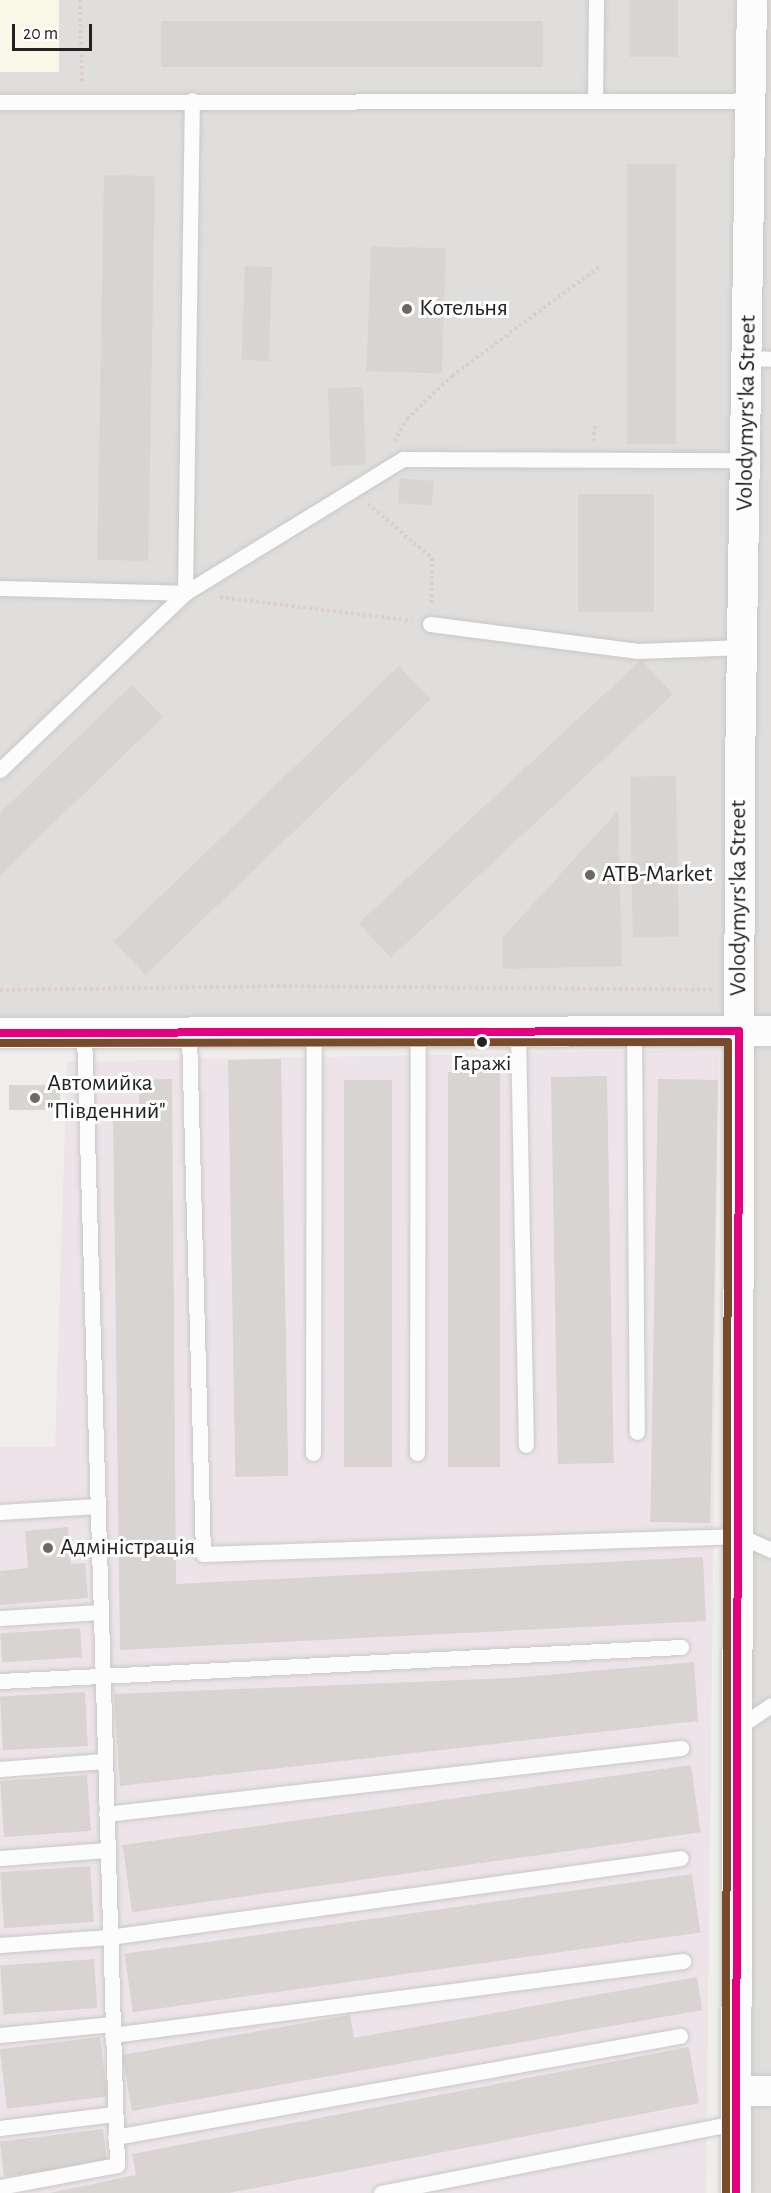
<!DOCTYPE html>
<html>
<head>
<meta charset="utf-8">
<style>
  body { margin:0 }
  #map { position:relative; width:771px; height:2193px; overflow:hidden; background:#f0eeeb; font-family:"Alegreya Sans",sans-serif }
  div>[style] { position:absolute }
  .residential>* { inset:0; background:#dfdedc }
  .industrial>* { inset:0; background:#ede4e9 }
  .education>* { inset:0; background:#f8f7e8; transform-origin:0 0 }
  .parking>* { inset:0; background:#e0dfde; transform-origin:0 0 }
  .building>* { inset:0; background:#d7d4d2; transform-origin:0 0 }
  .path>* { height:4px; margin-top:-2px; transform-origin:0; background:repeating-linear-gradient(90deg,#dccecd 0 3px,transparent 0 6px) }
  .roads { filter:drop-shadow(0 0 2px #c9c8c7) drop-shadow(0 0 2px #c9c8c7) }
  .service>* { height:15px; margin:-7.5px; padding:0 7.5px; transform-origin:7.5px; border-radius:7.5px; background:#fdfcfc }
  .minor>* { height:30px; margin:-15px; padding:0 15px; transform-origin:15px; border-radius:15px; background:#fdfcfc }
  .bus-1>* { height:8px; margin:-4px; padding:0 4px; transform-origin:4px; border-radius:4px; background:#e5007d }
  .bus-2>* { height:8px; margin:-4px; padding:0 4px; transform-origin:4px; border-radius:4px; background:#7a4b2a }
  .dots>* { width:16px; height:16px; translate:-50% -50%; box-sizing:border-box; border:3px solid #fff; border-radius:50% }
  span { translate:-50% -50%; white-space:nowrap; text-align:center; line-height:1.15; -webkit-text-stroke:6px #fff; paint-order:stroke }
  .bus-label { font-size:22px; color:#222 }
  .poi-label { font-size:24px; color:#222 }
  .left { translate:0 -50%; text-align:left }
  .street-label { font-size:24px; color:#222 }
  .scale { position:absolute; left:12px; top:24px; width:80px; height:27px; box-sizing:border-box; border:3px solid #222; border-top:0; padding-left:8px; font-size:18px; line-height:21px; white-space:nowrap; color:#222; -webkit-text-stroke:4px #fff; paint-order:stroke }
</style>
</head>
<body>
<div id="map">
  <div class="residential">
    <i style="clip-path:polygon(0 0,771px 0,771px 2193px,736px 2193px,739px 1031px,0 1033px)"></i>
  </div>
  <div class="industrial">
    <i style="clip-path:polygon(719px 1049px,706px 2193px,0 2193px,0 1447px,55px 1447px,67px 1062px)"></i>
  </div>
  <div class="education">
    <i style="left:0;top:0;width:59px;height:72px"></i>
  </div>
  <div class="parking">
    <i style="left:689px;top:729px;width:20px;height:107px"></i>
    <i style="clip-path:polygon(762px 1765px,771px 1765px,771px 2072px,760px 2072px)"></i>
  </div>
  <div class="building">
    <i style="left:629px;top:0;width:49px;height:57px"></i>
    <i style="left:543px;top:21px;width:46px;height:382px;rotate:90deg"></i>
    <i style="left:627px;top:164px;width:49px;height:280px"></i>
    <i style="left:104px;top:175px;width:51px;height:385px;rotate:1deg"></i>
    <i style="left:371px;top:246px;width:75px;height:125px;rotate:2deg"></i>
    <i style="left:245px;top:266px;width:27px;height:94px;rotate:2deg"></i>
    <i style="left:363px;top:387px;width:78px;height:35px;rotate:88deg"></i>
    <i style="left:400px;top:478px;width:34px;height:25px;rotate:5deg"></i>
    <i style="left:654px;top:494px;width:118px;height:76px;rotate:90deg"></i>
    <i style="left:641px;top:660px;width:47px;height:386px;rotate:47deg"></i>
    <i style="left:399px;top:666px;width:46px;height:397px;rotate:46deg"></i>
    <i style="clip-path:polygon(132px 685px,163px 717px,0 875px,0 813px)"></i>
    <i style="left:676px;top:776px;width:161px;height:46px;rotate:89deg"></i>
    <i style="clip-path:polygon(618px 811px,622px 966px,503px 969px,502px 938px)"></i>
    <i style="left:281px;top:1059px;width:417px;height:53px;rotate:89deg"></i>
    <i style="left:500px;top:1072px;width:395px;height:52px;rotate:90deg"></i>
    <i style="left:607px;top:1076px;width:387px;height:56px;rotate:89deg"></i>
    <i style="clip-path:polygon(172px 1079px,176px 1584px,703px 1557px,706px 1621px,120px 1650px,113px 1111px,139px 1111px,139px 1080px)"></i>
    <i style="left:658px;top:1079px;width:60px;height:443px;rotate:1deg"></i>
    <i style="left:344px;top:1080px;width:48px;height:387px"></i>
    <i style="left:60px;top:1085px;width:25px;height:51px;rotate:90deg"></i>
    <i style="clip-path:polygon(68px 1527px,71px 1564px,85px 1563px,88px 1598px,0 1605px,0 1571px,28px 1568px,25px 1531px)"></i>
    <i style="left:80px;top:1628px;width:29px;height:80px;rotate:86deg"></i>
    <i style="clip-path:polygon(694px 1662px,698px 1721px,120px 1786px,114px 1694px,513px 1678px)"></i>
    <i style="left:85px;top:1692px;width:54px;height:85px;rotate:87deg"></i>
    <i style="left:691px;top:1765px;width:68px;height:574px;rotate:82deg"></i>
    <i style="left:87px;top:1775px;width:56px;height:87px;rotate:86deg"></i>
    <i style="left:90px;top:1866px;width:56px;height:90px;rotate:86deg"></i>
    <i style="left:692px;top:1874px;width:59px;height:573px;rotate:82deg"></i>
    <i style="left:94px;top:1959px;width:49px;height:94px;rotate:86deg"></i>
    <i style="clip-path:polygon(697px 1977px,702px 2010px,132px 2111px,122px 2055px,350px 2015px,354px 2038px)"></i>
    <i style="left:100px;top:2037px;width:60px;height:101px;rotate:83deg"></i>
    <i style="clip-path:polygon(689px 2047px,699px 2103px,229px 2193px,50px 2193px,136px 2175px,132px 2154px)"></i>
    <i style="left:103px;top:2129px;width:35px;height:104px;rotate:83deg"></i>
  </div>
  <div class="path">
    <i style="left:80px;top:0;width:82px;rotate:88.6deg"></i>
    <i style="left:394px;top:441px;width:26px;rotate:-59deg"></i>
    <i style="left:407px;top:419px;width:62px;rotate:-43.7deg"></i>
    <i style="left:452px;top:376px;width:184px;rotate:-36.6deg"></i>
    <i style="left:593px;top:441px;width:17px;rotate:-83deg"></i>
    <i style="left:368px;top:504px;width:84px;rotate:40.2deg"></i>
    <i style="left:432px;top:558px;width:47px;rotate:91.2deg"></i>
    <i style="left:220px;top:597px;width:193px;rotate:7.1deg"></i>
    <i style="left:0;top:990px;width:271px;rotate:-0.8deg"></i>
    <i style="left:271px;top:986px;width:442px;rotate:0.5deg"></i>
  </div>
  <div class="roads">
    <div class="service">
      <i style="left:595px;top:101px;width:101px;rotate:-89.4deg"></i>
      <i style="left:0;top:102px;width:751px;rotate:-0.08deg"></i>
      <i style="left:747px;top:358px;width:24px;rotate:2deg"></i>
      <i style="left:0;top:588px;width:185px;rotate:1.5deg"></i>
      <i style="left:185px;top:593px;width:256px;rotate:-31.6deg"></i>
      <i style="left:403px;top:459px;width:343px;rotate:0.2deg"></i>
      <i style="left:430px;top:624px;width:210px;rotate:7.4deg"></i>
      <i style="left:638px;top:651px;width:105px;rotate:-2.2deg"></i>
      <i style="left:0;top:770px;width:256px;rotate:-43.7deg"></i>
      <i style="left:185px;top:593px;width:493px;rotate:-89.2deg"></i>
      <i style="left:518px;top:1033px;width:412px;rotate:88.9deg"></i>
      <i style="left:634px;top:1033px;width:399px;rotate:89.6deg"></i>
      <i style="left:189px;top:1034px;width:520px;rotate:88.46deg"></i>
      <i style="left:203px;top:1554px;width:537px;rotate:-1.92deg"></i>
      <i style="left:740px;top:1536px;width:34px;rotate:24deg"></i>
      <i style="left:313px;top:1453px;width:420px;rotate:-89.9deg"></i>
      <i style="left:417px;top:1453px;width:420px;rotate:-89.9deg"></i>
      <i style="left:0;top:1512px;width:97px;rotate:-3.5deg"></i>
      <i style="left:0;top:1618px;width:100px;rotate:-3.4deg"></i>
      <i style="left:0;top:1681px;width:682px;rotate:-2.86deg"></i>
      <i style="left:740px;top:1726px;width:37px;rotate:-34deg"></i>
      <i style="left:0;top:1769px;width:104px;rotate:-4.4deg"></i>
      <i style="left:106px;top:1814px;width:579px;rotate:-6.55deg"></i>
      <i style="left:0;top:1858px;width:107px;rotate:-4.3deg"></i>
      <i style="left:0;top:1945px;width:109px;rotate:-4.2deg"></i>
      <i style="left:109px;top:1937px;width:577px;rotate:-7.86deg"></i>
      <i style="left:0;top:2035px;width:113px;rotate:-5.6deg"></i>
      <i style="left:112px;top:2035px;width:576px;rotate:-7.38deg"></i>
      <i style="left:0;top:2128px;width:115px;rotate:-7deg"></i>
      <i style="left:115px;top:2137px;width:574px;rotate:-10.14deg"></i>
      <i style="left:0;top:2187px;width:119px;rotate:-10.6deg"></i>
      <i style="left:117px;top:2165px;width:1132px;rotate:-91.67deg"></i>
      <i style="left:381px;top:2193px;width:364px;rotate:-11.2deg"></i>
    </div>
    <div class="minor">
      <i style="left:0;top:1033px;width:771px;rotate:-0.15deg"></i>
      <i style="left:739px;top:2091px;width:32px"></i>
      <i style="left:736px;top:2193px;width:1423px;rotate:-89.84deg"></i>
      <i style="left:740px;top:770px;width:770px;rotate:-89.11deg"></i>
    </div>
  </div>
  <div class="bus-1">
    <i style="left:0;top:1033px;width:739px;rotate:-0.16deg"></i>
    <i style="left:739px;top:1031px;width:1162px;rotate:90.15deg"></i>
  </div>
  <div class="bus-2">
    <i style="left:0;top:1043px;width:728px;rotate:-0.08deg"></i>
    <i style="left:728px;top:1042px;width:1151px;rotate:90.1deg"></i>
  </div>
  <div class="dots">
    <i style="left:407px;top:309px;background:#6a6968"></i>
    <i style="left:590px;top:875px;background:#6a6968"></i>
    <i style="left:482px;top:1042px;background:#222"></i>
    <i style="left:35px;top:1098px;background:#6a6968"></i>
    <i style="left:48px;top:1548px;background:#6a6968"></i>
  </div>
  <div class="bus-label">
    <span style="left:482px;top:1064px">Гаражі</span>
  </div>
  <div class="poi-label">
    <span class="left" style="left:419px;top:309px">Котельня</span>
    <span class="left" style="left:602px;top:875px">ATB-Market</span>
    <span class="left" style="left:47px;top:1098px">Автомийка<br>"Південний"</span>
    <span class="left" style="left:60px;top:1548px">Адміністрація</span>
  </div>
  <div class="street-label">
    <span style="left:747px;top:413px;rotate:-89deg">Volodymyrs'ka Street</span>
    <span style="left:739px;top:898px;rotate:-90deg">Volodymyrs'ka Street</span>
  </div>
  <div class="scale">20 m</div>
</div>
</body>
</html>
